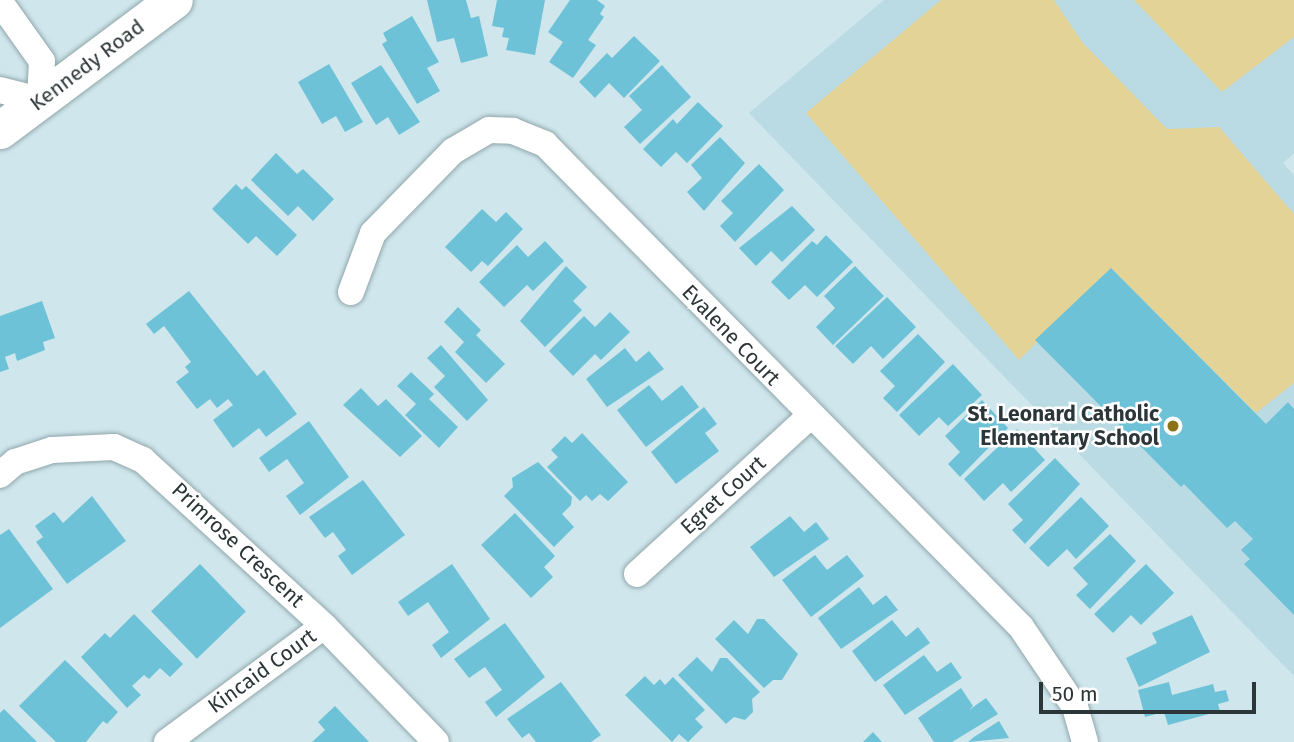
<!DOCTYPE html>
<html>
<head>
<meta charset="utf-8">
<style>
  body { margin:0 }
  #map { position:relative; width:1294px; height:742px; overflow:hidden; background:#cfe6ec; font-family:"Fira Sans",sans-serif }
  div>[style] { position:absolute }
  .built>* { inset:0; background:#bbdbe4 }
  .green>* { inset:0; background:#e3d396 }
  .building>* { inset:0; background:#6ec2d7; transform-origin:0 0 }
  .roads { filter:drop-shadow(0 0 2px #90a6ab) drop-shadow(0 0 2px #90a6ab) }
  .street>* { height:26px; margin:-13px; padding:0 13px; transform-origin:13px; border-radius:13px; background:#fff }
  .secondary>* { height:37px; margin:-18.5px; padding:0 18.5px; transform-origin:18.5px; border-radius:18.5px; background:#fff }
  .dots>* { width:19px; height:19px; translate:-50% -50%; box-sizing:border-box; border:4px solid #fff; border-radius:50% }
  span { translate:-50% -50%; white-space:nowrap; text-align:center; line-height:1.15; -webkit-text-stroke:5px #fff; paint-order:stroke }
  .street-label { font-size:21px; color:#2c3538 }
  .poi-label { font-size:21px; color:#2c3538; font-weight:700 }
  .right { translate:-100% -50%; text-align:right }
  .scale { position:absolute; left:1039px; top:682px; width:217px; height:32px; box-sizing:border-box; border:4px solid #2c3538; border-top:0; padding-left:9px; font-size:21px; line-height:24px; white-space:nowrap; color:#2c3538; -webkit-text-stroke:5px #fff; paint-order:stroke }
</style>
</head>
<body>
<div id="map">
  <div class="built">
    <i style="clip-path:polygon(884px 0,1294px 0,1294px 153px,1283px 163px,1294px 175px,1294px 676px,749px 113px)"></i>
  </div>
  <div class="green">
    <i style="clip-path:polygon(941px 0,1054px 0,1083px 43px,1167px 129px,1219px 127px,1294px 214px,1294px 383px,1256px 413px,1111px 268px,1019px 360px,806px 113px)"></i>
    <i style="clip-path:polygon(1134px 0,1294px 0,1294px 37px,1222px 92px)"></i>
  </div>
  <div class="building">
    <i style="clip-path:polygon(427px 0,466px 0,471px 18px,479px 16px,488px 56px,461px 63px,454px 38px,437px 42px)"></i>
    <i style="clip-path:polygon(497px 0,545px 0,535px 55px,506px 50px,509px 38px,502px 37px,504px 28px,492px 26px)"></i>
    <i style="clip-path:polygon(570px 0,597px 0,605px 6px,600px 14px,604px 17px,588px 40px,596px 45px,573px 78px,549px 62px,563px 42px,548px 32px)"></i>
    <i style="clip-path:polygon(412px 16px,439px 62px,427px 68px,440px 91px,417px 104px,382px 44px,387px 41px,383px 33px)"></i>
    <i style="clip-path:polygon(634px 36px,660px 61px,624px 98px,609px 83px,595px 98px,579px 82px,607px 53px,612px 58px)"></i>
    <i style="clip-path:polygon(329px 64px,363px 122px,345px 132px,336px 116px,322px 124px,298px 82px)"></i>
    <i style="clip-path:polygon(381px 65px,420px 122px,399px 135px,388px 117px,376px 125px,351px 83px)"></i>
    <i style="clip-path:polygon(662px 65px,691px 97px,640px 144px,624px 127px,642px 110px,629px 96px)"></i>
    <i style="clip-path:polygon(698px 102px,723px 126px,687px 163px,676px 152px,661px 167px,643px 149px,673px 119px,677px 124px)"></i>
    <i style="clip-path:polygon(720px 137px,745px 163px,704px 211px,687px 192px,702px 178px,691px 165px)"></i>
    <i style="clip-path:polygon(276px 153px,297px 174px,303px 169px,334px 199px,313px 221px,298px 206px,288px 216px,251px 180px)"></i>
    <i style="clip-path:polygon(759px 164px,784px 190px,735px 242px,720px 226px,733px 213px,721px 201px)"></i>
    <i style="clip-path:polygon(236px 184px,242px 190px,246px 186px,297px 235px,277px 256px,256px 236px,248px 244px,212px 209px)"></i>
    <i style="clip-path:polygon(792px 206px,815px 230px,782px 262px,771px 251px,756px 266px,739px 248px)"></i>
    <i style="clip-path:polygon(482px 209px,496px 222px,506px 212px,523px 229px,488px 266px,482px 261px,471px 272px,445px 247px)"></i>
    <i style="clip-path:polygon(826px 235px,853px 262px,817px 297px,805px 285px,789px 300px,771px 282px,812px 241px,817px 245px)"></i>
    <i style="clip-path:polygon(545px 241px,564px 261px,533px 291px,527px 285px,504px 307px,479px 282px,517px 245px,528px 257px)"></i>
    <i style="clip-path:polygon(566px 266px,587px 287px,573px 301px,582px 310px,545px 347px,520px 321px)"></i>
    <i style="clip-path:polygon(855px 266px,884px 296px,833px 345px,816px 327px,835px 308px,824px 296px)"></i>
    <i style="clip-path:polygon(1111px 268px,1266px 424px,1288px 402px,1294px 409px,1294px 615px,1244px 564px,1250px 559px,1241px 550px,1253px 539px,1235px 521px,1227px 528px,1184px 484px,1181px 487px,1035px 340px)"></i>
    <i style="clip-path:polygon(189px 291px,257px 376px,264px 370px,297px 414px,266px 437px,259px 428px,233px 448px,213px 420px,233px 405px,228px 399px,217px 408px,210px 399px,197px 409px,176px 382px,189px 372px,185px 367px,191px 362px,164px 326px,154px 334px,146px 324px)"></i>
    <i style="clip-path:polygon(887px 297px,916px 327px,883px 359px,871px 346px,853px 364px,835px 346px)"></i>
    <i style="clip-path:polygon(42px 301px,55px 338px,43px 342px,45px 350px,17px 361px,15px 353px,5px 357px,9px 369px,0 372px,0 316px)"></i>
    <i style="clip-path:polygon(458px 307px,481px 330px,476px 335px,505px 364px,486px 383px,455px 352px,464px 342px,444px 322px)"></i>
    <i style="clip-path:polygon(610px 312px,630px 332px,601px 360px,595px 354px,573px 376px,549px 351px,584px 316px,595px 327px)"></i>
    <i style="clip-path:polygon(918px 334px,945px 362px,897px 412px,883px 398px,895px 386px,880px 371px)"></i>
    <i style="clip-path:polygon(441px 345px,488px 400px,467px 421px,434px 387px,445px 376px,427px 358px)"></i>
    <i style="clip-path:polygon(625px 348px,636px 362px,649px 351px,664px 369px,607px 407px,586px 379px)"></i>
    <i style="clip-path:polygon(953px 364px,982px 395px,948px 426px,939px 417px,919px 436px,899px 415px)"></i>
    <i style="clip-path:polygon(411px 372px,434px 394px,429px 399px,458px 427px,439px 448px,405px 415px,416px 404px,397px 386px)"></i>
    <i style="clip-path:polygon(649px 385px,662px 401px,682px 385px,699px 407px,646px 447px,617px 410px)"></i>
    <i style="clip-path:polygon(361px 388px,378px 406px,386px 399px,422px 436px,400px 457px,343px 405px)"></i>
    <i style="clip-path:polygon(982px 400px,1008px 428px,960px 477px,948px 464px,960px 452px,945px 436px)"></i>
    <i style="clip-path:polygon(704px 407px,717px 424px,705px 433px,719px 451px,676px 484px,651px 452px)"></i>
    <i style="clip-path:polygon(309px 421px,349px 477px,300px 515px,286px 496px,304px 483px,287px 459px,269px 472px,259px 458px)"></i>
    <i style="clip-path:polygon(1017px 429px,1045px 460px,1011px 492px,1003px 483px,984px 501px,964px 479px)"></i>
    <i style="clip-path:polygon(582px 433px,628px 482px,608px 501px,600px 494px,592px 501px,586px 495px,580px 501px,547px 467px,558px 457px,551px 450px,565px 436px,572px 443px)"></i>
    <i style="clip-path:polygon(1055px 458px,1080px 484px,1025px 544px,1012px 530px,1023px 520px,1008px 504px)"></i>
    <i style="clip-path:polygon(538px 462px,572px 497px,571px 505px,562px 514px,574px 527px,554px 547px,504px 496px,513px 487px,512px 478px)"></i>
    <i style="clip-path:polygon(363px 480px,405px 535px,352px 575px,338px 556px,346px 550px,333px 532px,325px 538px,309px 517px)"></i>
    <i style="clip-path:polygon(92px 496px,126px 541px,67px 584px,36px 542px,43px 537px,35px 526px,54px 512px,63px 523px)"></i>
    <i style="clip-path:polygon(1081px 497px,1109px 526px,1076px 559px,1067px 549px,1048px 567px,1029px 548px)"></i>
    <i style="clip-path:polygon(515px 513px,555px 556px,544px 567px,553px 577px,531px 598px,481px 545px)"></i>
    <i style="clip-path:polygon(790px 516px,804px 532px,816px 522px,829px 539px,774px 577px,750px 547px)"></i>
    <i style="clip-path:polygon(9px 529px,53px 589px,0 628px,0 535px)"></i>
    <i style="clip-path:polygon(1110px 534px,1136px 561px,1090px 609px,1076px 595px,1088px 584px,1073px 568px)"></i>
    <i style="clip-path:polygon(815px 555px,827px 570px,847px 555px,864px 576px,811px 617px,782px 580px)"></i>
    <i style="left:200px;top:564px;width:66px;height:68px;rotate:46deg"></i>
    <i style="clip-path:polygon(452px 564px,490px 619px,441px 658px,432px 645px,449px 632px,428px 602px,408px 616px,398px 602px)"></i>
    <i style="clip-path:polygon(1146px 564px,1174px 593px,1141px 625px,1131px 615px,1113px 633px,1094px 614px)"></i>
    <i style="clip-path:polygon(859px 587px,873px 605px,886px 595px,898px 610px,841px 649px,818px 618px)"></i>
    <i style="clip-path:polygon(134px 614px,183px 664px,170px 677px,160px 668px,149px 679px,144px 675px,132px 686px,141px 695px,127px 708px,81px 657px,105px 633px,110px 638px)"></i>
    <i style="clip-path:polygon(1192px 615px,1210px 652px,1139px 687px,1126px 658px,1157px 643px,1152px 633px)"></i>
    <i style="clip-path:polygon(757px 619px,764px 619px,798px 654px,782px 680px,773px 680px,764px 688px,715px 639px,734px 620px,748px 634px)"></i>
    <i style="clip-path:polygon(892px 620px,906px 637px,918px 627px,930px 643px,875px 682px,852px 651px)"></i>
    <i style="clip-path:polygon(505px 623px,545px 677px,496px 717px,485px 702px,502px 690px,485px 667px,469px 678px,454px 659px)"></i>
    <i style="clip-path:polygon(924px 655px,937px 672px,951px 662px,962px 678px,905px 715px,883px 685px)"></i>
    <i style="clip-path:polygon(697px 657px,712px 672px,720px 658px,727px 658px,760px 692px,752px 699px,753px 712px,745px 720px,734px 717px,726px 724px,678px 675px)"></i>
    <i style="clip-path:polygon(65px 660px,118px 712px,107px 724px,103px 721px,86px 742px,56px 742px,19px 706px)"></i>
    <i style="clip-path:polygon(645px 676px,654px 685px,660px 679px,665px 685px,673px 677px,705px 710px,695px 719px,703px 727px,688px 742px,679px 734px,672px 742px,625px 695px)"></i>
    <i style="clip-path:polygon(561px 682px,601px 735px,591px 742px,536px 742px,529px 733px,522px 738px,507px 719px)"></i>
    <i style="clip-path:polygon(1169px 682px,1172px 695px,1213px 684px,1215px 692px,1226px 690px,1229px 701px,1218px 704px,1220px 711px,1168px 725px,1164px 712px,1145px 717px,1138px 690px)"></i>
    <i style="clip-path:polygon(961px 688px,973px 706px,969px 710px,986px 698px,998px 714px,952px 742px,934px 742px,918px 718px)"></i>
    <i style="clip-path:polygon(335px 706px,369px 742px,312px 742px,325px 730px,318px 722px)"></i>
    <i style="clip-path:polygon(4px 709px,37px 742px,0 742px,0 713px)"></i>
    <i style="clip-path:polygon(999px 721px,1009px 738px,968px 742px,974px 737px)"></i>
    <i style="clip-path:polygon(873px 732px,882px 742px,863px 742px)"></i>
  </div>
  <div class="roads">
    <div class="street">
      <i style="left:0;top:2px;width:72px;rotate:54.6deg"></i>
      <i style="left:42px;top:61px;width:39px;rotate:93deg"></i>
      <i style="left:40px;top:100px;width:41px;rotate:-166deg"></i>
      <i style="left:351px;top:292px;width:63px;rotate:-69.6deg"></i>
      <i style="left:373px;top:233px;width:115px;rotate:-45.7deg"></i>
      <i style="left:453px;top:151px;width:42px;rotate:-30.3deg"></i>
      <i style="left:489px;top:130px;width:24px;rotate:2deg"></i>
      <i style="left:513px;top:131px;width:35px;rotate:22deg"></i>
      <i style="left:545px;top:144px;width:678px;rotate:45.42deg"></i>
      <i style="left:1021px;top:627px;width:97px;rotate:56deg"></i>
      <i style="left:1075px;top:707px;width:36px;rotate:74deg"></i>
      <i style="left:0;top:475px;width:20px;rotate:-41deg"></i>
      <i style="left:15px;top:462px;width:39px;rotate:-18deg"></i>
      <i style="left:52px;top:450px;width:62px;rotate:-2.8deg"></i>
      <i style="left:114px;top:447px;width:32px;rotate:24deg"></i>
      <i style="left:143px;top:460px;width:246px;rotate:42.5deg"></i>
      <i style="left:324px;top:626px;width:161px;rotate:46deg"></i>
      <i style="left:637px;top:574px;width:234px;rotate:-42.4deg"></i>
      <i style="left:167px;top:742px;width:195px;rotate:-36.5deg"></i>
    </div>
    <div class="secondary">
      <i style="left:0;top:130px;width:217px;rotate:-36.8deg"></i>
    </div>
  </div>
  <div class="dots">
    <i style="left:1173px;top:426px;background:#8a7417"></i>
  </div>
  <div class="street-label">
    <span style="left:87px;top:65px;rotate:-37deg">Kennedy Road</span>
    <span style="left:731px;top:335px;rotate:46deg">Evalene Court</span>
    <span style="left:723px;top:495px;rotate:-42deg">Egret Court</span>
    <span style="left:238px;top:545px;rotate:43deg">Primrose Crescent</span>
    <span style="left:262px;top:671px;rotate:-36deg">Kincaid Court</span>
  </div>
  <div class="poi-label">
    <span class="right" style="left:1159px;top:426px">St. Leonard Catholic<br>Elementary School</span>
  </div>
  <div class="scale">50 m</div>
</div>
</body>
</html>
